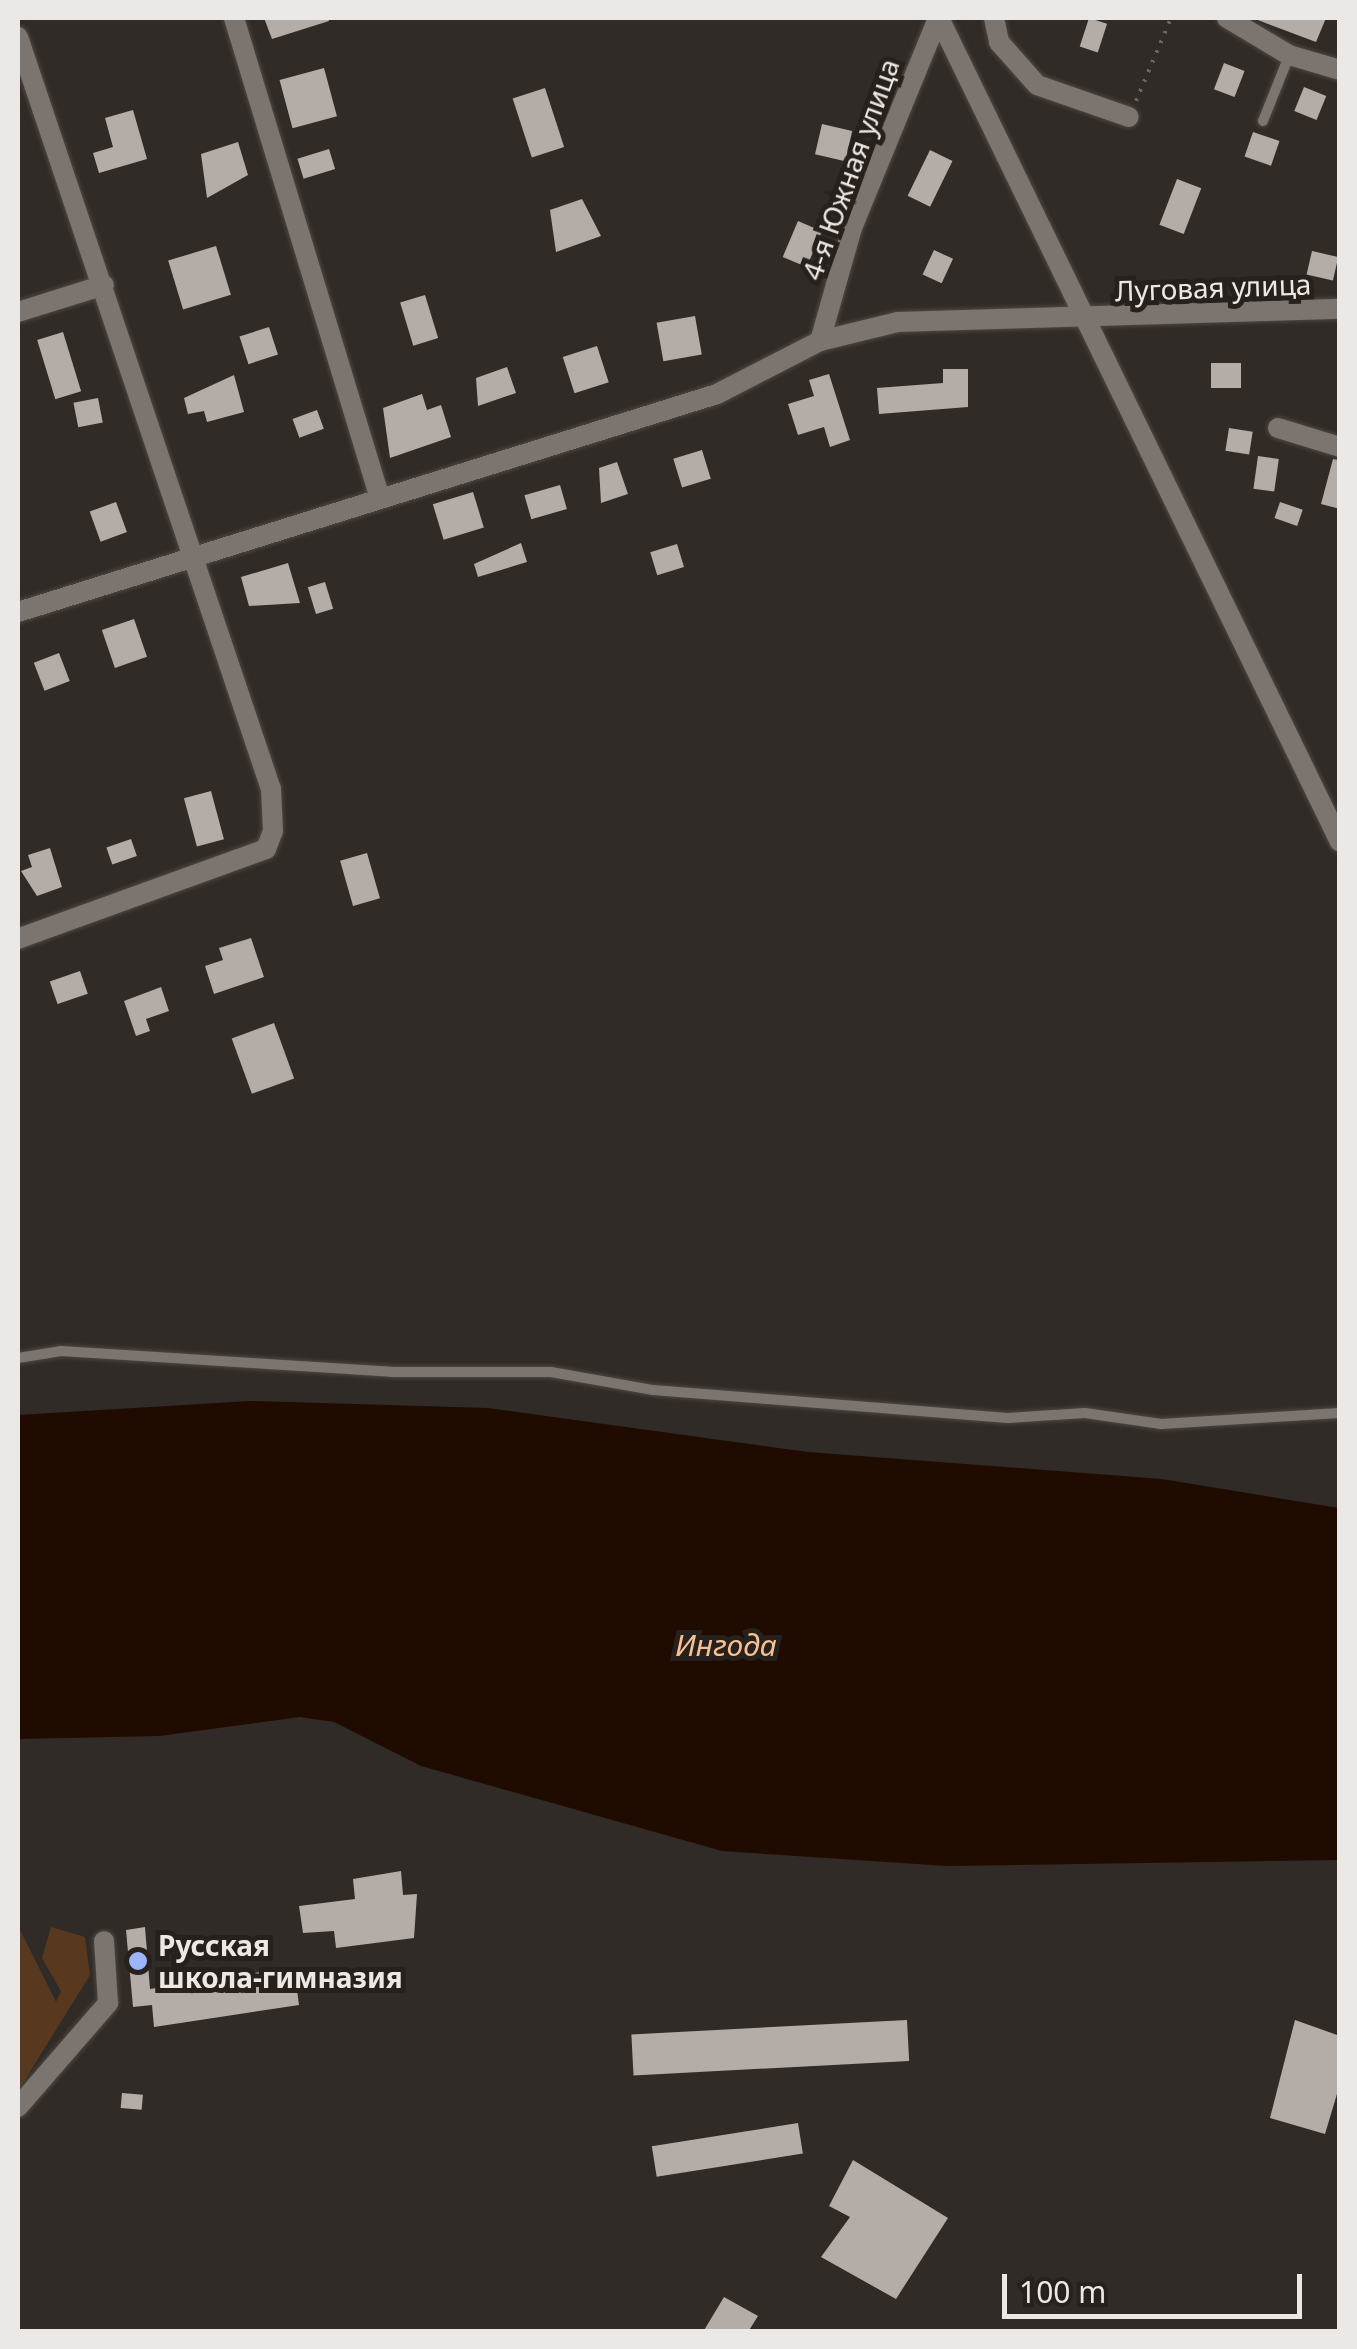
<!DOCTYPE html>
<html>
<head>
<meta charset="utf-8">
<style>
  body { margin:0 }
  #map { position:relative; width:1357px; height:2349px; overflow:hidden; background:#312b27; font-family:"Noto Sans",sans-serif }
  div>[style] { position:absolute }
  .green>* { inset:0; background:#583920 }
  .water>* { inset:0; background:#200b00 }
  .building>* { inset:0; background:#b4ada7; transform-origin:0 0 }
  .path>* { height:4px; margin-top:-2px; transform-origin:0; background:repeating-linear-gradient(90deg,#6b6662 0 2.5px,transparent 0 10.5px) }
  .roads { filter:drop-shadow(0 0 2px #4c4742) drop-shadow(0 0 2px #4c4742) }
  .lane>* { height:10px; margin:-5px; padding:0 5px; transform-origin:5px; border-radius:5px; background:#7b746f }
  .street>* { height:20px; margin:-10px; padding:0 10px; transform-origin:10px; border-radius:10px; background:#7b746f }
  .dots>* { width:28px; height:28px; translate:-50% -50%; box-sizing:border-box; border:5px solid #27211d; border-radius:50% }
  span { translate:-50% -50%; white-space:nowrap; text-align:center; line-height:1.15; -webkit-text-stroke:10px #27211d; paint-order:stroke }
  .street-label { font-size:28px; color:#ece8e5 }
  .poi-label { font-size:28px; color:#ece8e5; font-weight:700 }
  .left { translate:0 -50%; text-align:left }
  .water-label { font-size:30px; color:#f9c094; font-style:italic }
  .frame { position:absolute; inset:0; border:20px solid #ece8e5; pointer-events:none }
  .scale { position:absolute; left:1002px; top:2274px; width:300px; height:45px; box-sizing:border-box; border:5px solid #ece8e5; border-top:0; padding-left:12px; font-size:30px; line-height:35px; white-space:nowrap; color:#ece8e5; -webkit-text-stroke:8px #27211d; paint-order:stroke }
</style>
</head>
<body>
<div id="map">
  <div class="green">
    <i style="clip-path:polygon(18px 1926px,56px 2002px,61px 1991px,42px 1958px,51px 1927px,85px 1937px,90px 1975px,18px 2091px)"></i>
  </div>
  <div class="water">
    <i style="clip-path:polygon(250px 1401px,488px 1408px,808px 1452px,1162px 1479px,1339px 1508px,1339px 1860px,947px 1866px,722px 1851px,421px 1766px,334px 1722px,300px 1717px,159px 1736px,18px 1739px,18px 1415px)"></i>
  </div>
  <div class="building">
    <i style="clip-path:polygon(264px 18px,328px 18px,329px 21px,272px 39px)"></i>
    <i style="left:1089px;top:18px;width:19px;height:30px;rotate:18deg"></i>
    <i style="clip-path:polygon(1255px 19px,1255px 18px,1326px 18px,1316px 42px)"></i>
    <i style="left:1224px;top:63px;width:22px;height:28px;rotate:21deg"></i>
    <i style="left:324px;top:68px;width:50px;height:46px;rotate:75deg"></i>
    <i style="left:1304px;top:87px;width:24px;height:26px;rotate:22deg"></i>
    <i style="left:545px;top:88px;width:62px;height:34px;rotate:72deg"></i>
    <i style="clip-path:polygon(133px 110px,147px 159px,99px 173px,93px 153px,113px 147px,105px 118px)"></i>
    <i style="left:822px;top:124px;width:31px;height:31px;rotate:13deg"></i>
    <i style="left:1253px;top:132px;width:28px;height:26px;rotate:19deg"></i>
    <i style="clip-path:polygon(238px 142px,248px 175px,207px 198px,201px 154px)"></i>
    <i style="left:329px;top:149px;width:21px;height:33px;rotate:73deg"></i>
    <i style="left:930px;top:150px;width:25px;height:51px;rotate:26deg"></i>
    <i style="left:1177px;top:179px;width:26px;height:49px;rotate:21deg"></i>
    <i style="clip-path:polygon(582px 199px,601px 236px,556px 252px,550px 210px)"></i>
    <i style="left:798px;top:221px;width:26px;height:39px;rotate:23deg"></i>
    <i style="left:216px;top:246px;width:51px;height:50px;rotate:73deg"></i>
    <i style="left:934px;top:250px;width:21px;height:27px;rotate:25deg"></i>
    <i style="left:1312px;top:251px;width:27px;height:24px;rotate:13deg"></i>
    <i style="left:425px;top:295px;width:45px;height:26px;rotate:73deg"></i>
    <i style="left:695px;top:316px;width:39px;height:39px;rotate:80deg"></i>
    <i style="left:269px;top:327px;width:29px;height:31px;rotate:72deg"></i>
    <i style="left:63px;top:332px;width:62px;height:27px;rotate:73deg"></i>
    <i style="left:597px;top:346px;width:38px;height:36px;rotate:72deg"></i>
    <i style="left:1211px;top:363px;width:30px;height:25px"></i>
    <i style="clip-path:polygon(507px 367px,516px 393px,478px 406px,476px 378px)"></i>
    <i style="clip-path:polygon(943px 369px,968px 369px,968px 407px,879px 414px,877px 388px,943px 383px)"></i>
    <i style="clip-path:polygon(829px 374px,850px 440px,830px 447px,824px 427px,798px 435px,788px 404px,814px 396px,809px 380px)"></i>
    <i style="clip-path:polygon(234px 375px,244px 412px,207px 422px,204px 411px,188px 414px,184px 398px)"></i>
    <i style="clip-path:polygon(422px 394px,427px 410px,441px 405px,451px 437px,390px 458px,383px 408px)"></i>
    <i style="left:98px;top:398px;width:25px;height:25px;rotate:79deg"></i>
    <i style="left:317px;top:410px;width:20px;height:26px;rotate:70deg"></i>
    <i style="left:1229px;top:428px;width:24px;height:23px;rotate:9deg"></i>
    <i style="left:702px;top:450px;width:30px;height:30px;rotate:73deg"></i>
    <i style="left:1258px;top:456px;width:21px;height:33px;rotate:8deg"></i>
    <i style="clip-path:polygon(1333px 459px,1340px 460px,1340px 509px,1321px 504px)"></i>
    <i style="clip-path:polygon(617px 462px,628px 494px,601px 503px,599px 468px)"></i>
    <i style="left:560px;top:485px;width:25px;height:37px;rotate:74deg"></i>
    <i style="left:473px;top:492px;width:37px;height:42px;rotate:73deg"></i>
    <i style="left:116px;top:502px;width:32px;height:28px;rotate:70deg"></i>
    <i style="left:1280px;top:502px;width:24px;height:17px;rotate:19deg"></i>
    <i style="clip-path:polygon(521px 543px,527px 562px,478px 577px,474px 564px)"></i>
    <i style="left:677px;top:544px;width:24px;height:28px;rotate:73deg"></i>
    <i style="clip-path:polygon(288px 563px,300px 603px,249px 606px,241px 577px)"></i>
    <i style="left:325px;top:582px;width:28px;height:18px;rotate:73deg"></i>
    <i style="left:134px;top:619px;width:40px;height:34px;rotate:71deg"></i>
    <i style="left:59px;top:653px;width:30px;height:27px;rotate:69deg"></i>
    <i style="left:211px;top:791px;width:50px;height:28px;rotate:75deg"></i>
    <i style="left:131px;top:839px;width:18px;height:26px;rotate:71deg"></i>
    <i style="clip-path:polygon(50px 848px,62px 887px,37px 896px,21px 871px,32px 867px,28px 855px)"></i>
    <i style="left:367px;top:853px;width:47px;height:28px;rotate:74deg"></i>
    <i style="clip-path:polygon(251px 938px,264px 977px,214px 994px,205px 966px,223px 960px,219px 948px)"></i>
    <i style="left:80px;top:971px;width:24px;height:32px;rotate:71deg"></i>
    <i style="clip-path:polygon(161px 987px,169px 1011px,146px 1019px,150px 1031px,136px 1036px,124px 1001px)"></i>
    <i style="left:274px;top:1023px;width:59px;height:45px;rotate:70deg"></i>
    <i style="clip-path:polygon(401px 1871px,403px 1895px,417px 1894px,414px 1938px,336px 1948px,334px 1931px,303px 1933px,299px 1906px,355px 1899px,353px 1879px)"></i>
    <i style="clip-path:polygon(145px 1927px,150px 1989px,294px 1967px,299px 2005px,154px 2027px,152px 2005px,133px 2007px,126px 1930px)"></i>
    <i style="left:907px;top:2020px;width:41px;height:276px;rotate:87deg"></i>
    <i style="clip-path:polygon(1295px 2020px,1340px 2036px,1340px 2084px,1325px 2134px,1270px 2118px)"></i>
    <i style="left:122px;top:2093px;width:21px;height:15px;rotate:5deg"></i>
    <i style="left:798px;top:2123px;width:31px;height:148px;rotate:81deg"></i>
    <i style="clip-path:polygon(853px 2160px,948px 2218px,896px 2299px,821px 2257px,850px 2217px,829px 2206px)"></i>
    <i style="clip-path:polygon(724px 2297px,758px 2316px,748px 2332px,703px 2332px)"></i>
  </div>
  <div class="path">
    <i style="left:1136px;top:101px;width:90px;rotate:-67.1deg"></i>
  </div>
  <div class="roads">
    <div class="lane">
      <i style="left:1263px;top:121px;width:70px;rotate:-68.2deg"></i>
      <i style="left:18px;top:1358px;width:44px;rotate:-9.2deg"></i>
      <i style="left:61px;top:1351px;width:331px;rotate:3.6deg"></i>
      <i style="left:391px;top:1372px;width:160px"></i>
      <i style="left:551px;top:1372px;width:104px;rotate:10deg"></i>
      <i style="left:653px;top:1390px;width:356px;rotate:4.5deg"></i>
      <i style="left:1008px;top:1418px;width:77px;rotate:-3.7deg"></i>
      <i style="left:1085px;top:1413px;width:77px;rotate:8.2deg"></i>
      <i style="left:1161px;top:1424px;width:179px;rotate:-3.5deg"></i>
    </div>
    <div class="street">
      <i style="left:234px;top:18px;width:498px;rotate:73.1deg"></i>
      <i style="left:939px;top:18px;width:916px;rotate:64.05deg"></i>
      <i style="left:994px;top:18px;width:25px;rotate:78deg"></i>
      <i style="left:999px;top:42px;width:57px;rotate:48.5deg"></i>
      <i style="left:1037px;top:85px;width:97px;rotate:19.2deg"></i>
      <i style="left:1227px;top:18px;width:72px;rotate:30.8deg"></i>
      <i style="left:1289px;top:55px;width:53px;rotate:16.4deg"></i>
      <i style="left:18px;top:37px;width:793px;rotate:71.41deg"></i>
      <i style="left:271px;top:789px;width:42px;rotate:87.3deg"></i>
      <i style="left:273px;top:831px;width:19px;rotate:111deg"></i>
      <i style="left:266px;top:849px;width:264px;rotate:160.1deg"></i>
      <i style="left:18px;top:312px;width:90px;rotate:-17.4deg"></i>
      <i style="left:820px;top:341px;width:117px;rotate:-74.2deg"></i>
      <i style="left:852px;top:228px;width:227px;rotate:-67.7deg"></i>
      <i style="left:1278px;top:428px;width:65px;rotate:17deg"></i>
      <i style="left:18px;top:612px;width:732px;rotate:-17.32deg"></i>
      <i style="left:717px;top:394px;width:116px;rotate:-27.2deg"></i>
      <i style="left:820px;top:341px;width:80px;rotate:-13.7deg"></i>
      <i style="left:898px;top:322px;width:442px;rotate:-1.7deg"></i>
      <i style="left:18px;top:2107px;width:138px;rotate:-49.1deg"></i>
      <i style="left:108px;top:2003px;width:62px;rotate:-93.7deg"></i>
    </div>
  </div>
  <div class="dots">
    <i style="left:138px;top:1961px;background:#9bb4fd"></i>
  </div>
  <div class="street-label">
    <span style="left:850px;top:169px;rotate:-70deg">4-я Южная улица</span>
    <span style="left:1213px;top:287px;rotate:-2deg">Луговая улица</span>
  </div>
  <div class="poi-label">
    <span class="left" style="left:158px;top:1961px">Русская<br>школа-гимназия</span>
  </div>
  <div class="water-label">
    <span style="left:726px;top:1645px">Ингода</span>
  </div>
  <div class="frame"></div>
  <div class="scale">100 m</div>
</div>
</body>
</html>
